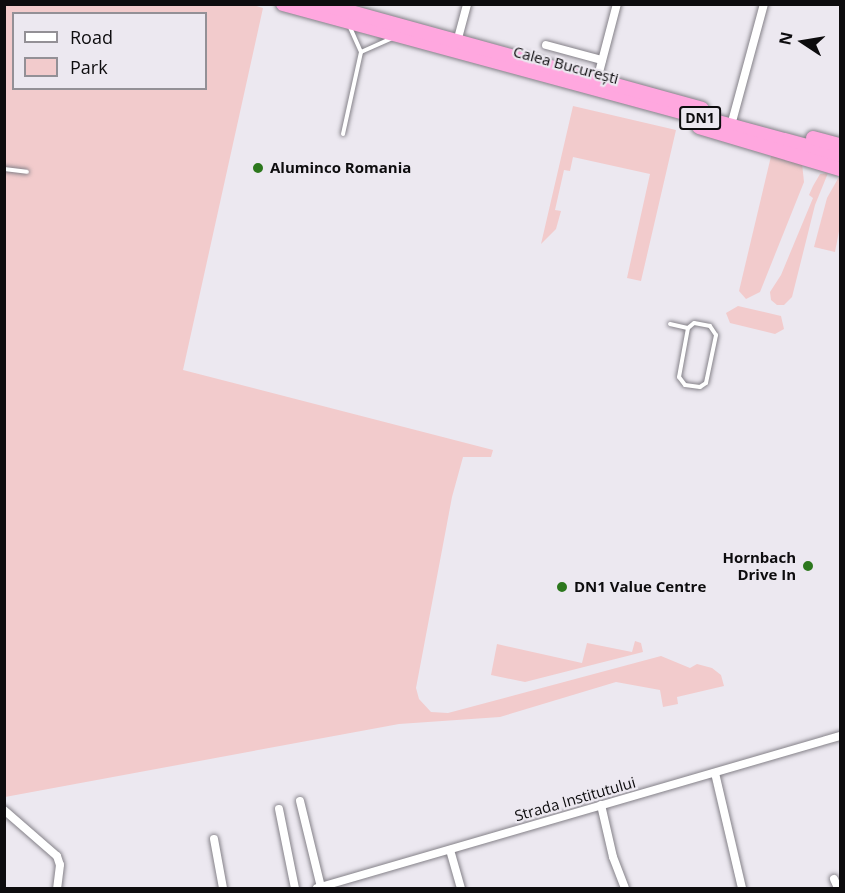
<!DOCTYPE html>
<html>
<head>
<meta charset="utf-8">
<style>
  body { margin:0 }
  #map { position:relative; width:845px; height:893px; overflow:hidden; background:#ece8f0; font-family:"Open Sans",sans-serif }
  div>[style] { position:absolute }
  .green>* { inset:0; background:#f2cbcc }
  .roads { filter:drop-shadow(0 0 2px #848188) drop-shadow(0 0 2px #848188) }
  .service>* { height:4px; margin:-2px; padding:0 2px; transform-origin:2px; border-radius:2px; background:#fff }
  .minor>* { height:8px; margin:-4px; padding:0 4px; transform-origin:4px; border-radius:4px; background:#fff }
  .trunk>* { height:14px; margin:-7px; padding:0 7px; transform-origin:7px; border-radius:7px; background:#ffa7df }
  .dots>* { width:16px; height:16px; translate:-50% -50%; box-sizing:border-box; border:3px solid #ece8f0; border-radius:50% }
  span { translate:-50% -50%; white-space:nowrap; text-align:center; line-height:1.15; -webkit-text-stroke:4.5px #ece8f0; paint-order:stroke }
  .shield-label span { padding:2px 4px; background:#ece8f0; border:2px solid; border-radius:4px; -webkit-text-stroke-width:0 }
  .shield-label { font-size:14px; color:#0d0c0e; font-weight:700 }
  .street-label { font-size:15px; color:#0d0c0e }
  .poi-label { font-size:15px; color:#0d0c0e; font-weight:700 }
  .left { translate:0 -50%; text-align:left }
  .right { translate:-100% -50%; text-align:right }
  .frame { position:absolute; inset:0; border:6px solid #0d0c0e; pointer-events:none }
  .legend { position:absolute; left:12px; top:12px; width:195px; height:78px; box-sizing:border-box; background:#ece8f0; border:2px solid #939096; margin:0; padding:8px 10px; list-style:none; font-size:18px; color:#0d0c0e }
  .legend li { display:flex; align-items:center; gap:12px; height:30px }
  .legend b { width:30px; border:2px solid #939096 }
  .north { position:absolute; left:773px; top:12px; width:60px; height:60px; -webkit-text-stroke:4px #ece8f0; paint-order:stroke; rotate:282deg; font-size:16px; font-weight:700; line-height:24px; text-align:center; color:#0d0c0e }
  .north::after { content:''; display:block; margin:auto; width:21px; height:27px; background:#0d0c0e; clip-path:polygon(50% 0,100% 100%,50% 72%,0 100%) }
</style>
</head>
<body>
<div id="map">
  <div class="green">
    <i style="clip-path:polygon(evenodd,250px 4px,263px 8px,183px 370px,493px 450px,491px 457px,463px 457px,452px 497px,416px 688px,419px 699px,431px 712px,448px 713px,661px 656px,690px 668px,697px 664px,712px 668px,721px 675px,724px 686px,677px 697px,678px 704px,663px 707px,660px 690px,616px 682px,500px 717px,399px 724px,5px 797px,5px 5px,250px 4px,14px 14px,206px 14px,206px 88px,14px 88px,14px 14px)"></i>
    <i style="clip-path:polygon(573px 106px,676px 130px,641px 281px,627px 278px,650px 174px,573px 157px,570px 171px,564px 170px,555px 210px,561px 211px,556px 229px,541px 244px)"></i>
    <i style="clip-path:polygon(772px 152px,802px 163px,804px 182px,760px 292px,746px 299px,739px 291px)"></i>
    <i style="clip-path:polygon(828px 173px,815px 205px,792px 297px,784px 305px,777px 305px,771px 300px,770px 292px,781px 275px,813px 198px,809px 195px,813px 186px,820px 174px)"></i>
    <i style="clip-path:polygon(840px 175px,840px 226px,835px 252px,814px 247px,827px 198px)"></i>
    <i style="clip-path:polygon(738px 306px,781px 316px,784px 329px,775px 334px,730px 323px,726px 313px)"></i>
    <i style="clip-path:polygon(635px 641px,641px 643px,643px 652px,525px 682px,491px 675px,497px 644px,582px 663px,587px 643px,632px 652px)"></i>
  </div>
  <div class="roads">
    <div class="service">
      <i style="left:361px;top:52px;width:34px;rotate:-24deg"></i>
      <i style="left:343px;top:134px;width:84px;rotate:-77.6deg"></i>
      <i style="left:361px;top:52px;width:27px;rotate:-114deg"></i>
      <i style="left:4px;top:169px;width:23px;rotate:7deg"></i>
      <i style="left:670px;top:324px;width:18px;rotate:13deg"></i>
      <i style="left:688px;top:328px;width:50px;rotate:100.4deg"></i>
      <i style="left:679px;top:377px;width:10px;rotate:53deg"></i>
      <i style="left:685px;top:385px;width:15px;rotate:8deg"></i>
      <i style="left:700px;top:387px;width:7px;rotate:-34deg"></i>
      <i style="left:706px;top:383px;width:49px;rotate:-78.2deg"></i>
      <i style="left:716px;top:335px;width:11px;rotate:-124deg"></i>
      <i style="left:710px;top:326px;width:16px;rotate:-169deg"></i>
      <i style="left:694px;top:323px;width:8px;rotate:140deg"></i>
    </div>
    <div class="minor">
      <i style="left:457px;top:42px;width:39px;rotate:-75deg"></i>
      <i style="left:546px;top:45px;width:58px;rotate:15deg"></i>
      <i style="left:597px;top:80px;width:79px;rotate:-75.3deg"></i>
      <i style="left:733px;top:118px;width:118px;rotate:-74.8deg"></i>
      <i style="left:715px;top:773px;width:118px;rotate:76.8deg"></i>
      <i style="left:300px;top:801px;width:89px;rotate:76.3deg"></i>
      <i style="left:601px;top:805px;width:53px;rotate:77deg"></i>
      <i style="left:613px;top:857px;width:33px;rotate:69deg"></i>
      <i style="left:279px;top:809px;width:81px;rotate:78.6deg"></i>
      <i style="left:4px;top:810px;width:70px;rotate:41deg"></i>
      <i style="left:57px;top:856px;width:9px;rotate:72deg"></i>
      <i style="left:60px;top:865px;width:23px;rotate:97deg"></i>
      <i style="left:214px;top:839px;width:50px;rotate:79.6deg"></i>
      <i style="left:450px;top:850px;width:40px;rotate:74deg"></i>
      <i style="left:834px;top:879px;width:10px;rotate:66deg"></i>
      <i style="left:317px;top:888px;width:545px;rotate:-16.21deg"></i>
    </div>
    <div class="trunk">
      <i style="left:283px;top:4px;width:577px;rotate:15.17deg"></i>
      <i style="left:322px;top:4px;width:394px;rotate:15.4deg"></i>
      <i style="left:699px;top:127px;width:147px;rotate:16.6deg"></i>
      <i style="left:813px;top:138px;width:28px;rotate:15deg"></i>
    </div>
  </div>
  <div class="dots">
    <i style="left:258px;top:168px;background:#2c771d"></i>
    <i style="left:808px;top:566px;background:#2c771d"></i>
    <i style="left:562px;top:587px;background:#2c771d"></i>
  </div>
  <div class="shield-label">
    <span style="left:700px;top:118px">DN1</span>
  </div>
  <div class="street-label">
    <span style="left:566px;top:65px;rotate:15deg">Calea București</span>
    <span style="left:575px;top:799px;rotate:-16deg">Strada Institutului</span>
  </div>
  <div class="poi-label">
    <span class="left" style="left:270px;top:168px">Aluminco Romania</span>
    <span class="right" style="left:796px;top:566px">Hornbach<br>Drive In</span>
    <span class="left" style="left:574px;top:587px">DN1 Value Centre</span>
  </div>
  <div class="frame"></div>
  <ul class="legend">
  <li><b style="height:8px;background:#fff"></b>Road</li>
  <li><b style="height:16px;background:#f2cbcc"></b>Park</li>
  </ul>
  <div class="north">N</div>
</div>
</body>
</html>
